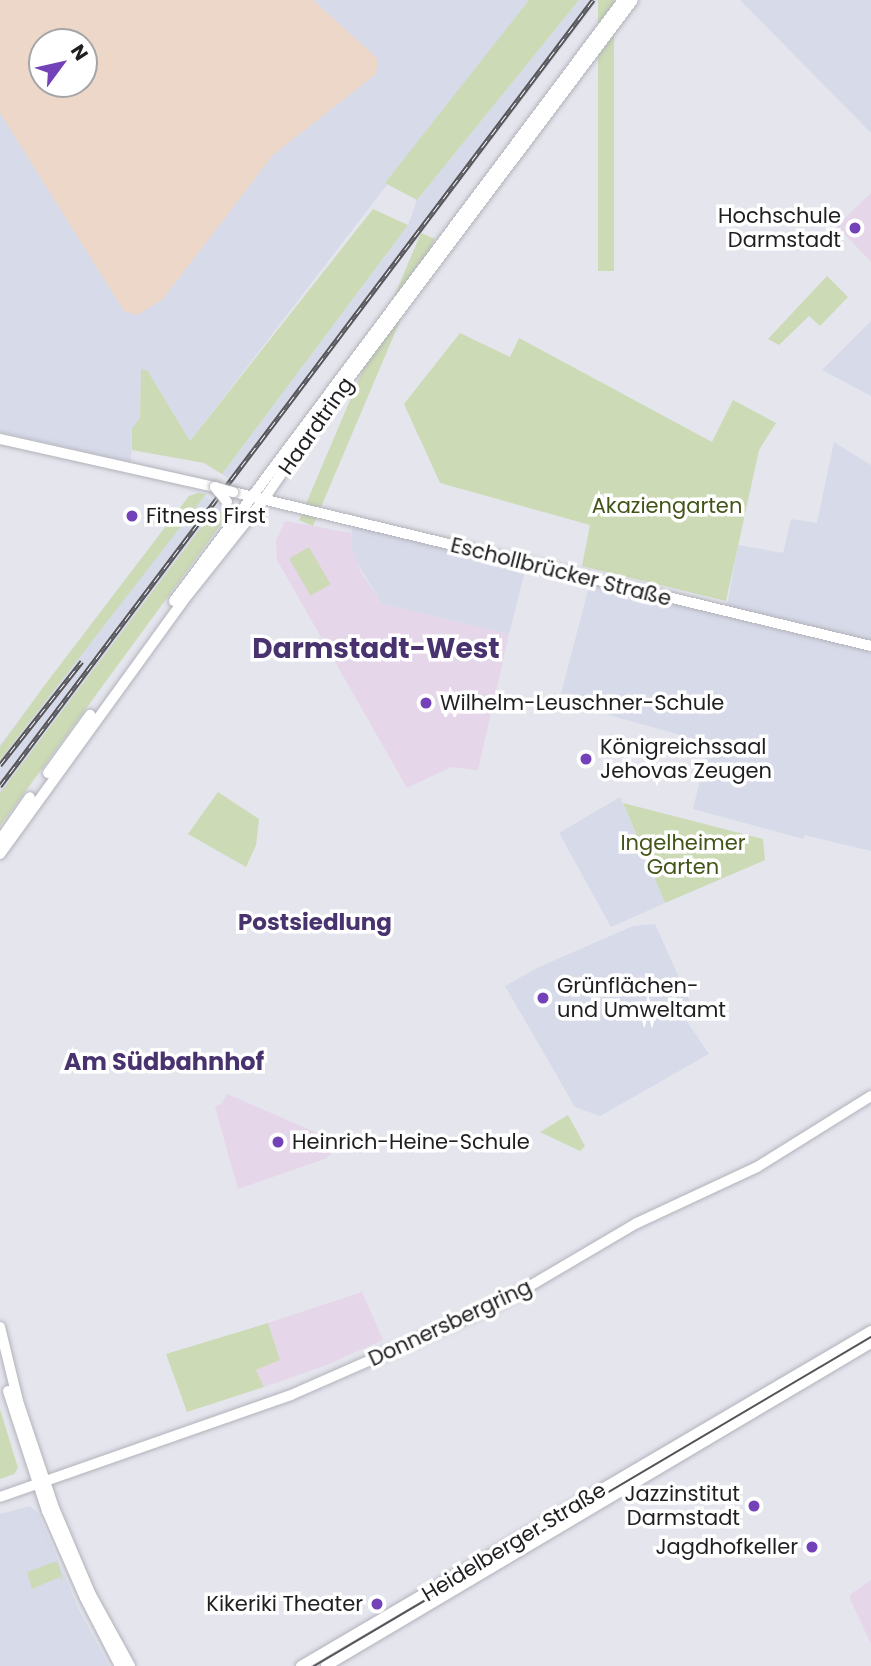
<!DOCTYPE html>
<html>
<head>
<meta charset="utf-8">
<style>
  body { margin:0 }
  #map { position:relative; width:871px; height:1666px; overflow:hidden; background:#e4e5ed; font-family:Poppins,sans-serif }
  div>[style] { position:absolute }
  .built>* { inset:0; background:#d7dae9 }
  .industrial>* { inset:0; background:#ecd7c9 }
  .education>* { inset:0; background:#e5d6e9 }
  .green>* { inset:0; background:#ccdbb5; transform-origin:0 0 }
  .roads { filter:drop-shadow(0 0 2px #b1b2ba) drop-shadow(0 0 2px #b1b2ba) }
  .secondary>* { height:10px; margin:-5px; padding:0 5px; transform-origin:5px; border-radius:5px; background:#fff }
  .primary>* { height:10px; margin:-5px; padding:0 5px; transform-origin:5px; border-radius:5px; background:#fff }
  .tram>* { height:2px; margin:-1px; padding:0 1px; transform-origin:1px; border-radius:1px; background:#555559 }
  .rail>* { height:5px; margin-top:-2.5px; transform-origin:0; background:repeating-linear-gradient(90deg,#fff 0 8px,#555559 0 16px); box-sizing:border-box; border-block:2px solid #555559 }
  .bridges { filter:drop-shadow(0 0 2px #b1b2ba) drop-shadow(0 0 2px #b1b2ba) }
  .secondary-bridge>* { height:10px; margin:-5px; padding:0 5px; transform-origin:5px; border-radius:5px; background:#fff }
  .dots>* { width:19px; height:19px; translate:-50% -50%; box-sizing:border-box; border:4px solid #fff; border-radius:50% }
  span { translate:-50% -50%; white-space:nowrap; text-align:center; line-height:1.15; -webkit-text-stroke:7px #fff; paint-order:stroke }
  .poi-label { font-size:21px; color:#1f1f22 }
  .right { translate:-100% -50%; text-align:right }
  .left { translate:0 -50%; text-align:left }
  .street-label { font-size:21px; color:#1f1f22 }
  .park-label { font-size:21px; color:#425418 }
  .neighbourhood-label { font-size:23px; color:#49336e; font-weight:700 }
  .quarter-label { font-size:24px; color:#49336e; font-weight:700 }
  .district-label { font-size:28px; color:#49336e; font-weight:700 }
  .north { position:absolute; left:28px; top:28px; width:70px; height:70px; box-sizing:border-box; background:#fff; border:2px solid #a5a5a7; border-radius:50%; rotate:57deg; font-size:19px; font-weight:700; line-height:28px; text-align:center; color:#1f1f22 }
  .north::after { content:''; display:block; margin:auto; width:24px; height:32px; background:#7341b8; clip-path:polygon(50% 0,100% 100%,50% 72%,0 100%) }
</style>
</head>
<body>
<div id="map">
  <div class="built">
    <i style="clip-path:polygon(evenodd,0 0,529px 0,190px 441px,147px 370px,141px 369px,140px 418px,132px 428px,131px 462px,0 432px,0 0,42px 42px,84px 42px,84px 84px,42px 84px,42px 42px)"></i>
    <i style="clip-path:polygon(579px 0,598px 0,233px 482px,222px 474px,408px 225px,417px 200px)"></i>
    <i style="clip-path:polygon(740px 0,871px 0,871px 133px,741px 1px)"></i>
    <i style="clip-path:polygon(871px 321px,871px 396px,822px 370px)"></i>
    <i style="clip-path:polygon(834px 442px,871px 465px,871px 851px,804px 835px,804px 839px,693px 809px,709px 743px,559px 701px,591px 579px,726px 612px,738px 545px,783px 553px,791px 519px,817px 523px)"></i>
    <i style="clip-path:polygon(199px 493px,220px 505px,222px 517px,0 817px,0 745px,189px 496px)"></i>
    <i style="clip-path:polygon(352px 525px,527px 563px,509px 634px,382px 604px,356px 561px,351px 545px)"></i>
    <i style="clip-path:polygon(620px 797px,665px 903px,611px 927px,559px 833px)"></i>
    <i style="clip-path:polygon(655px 924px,690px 1002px,679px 1010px,709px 1054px,600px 1116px,575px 1107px,505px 986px,537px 968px,633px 926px)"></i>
    <i style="clip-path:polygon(30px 1506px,38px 1513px,78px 1608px,109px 1666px,0 1666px,0 1514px)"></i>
  </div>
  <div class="industrial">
    <i style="clip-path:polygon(evenodd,0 0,313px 0,378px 59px,376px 74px,273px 155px,162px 300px,137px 315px,124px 311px,0 113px,0 0,42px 42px,84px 42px,84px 84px,42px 84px,42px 42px)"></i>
  </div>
  <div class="education">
    <i style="clip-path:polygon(871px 193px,871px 262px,837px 226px)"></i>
    <i style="clip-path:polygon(285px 521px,351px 533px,351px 545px,360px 571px,382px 604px,509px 634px,478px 770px,451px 767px,407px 788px,277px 560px,276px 541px)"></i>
    <i style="clip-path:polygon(227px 1094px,329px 1138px,333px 1151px,327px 1158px,238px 1189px,215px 1107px,221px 1104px)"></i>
    <i style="clip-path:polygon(362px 1292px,383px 1340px,324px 1366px,264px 1387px,256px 1370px,279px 1360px,268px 1323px)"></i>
    <i style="clip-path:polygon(871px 1580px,871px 1644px,850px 1599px,851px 1594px)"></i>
  </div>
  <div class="green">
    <i style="clip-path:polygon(529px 0,579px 0,417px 200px,385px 183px)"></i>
    <i style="left:598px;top:0;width:16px;height:271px"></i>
    <i style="clip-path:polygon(373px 209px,408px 225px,222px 474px,204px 463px,132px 450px,132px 428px,140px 418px,141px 369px,147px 370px,190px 441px)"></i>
    <i style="left:421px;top:233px;width:15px;height:312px;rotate:23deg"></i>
    <i style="clip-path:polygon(827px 276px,848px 297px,820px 326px,809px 316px,779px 345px,768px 339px)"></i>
    <i style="clip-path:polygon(460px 333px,510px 357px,519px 338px,712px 442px,733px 400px,776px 423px,759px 450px,726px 601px,582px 566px,590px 525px,440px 483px,404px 404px)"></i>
    <i style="clip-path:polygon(199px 493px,206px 494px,0 760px,0 747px,44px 686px,189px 496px)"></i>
    <i style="clip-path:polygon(215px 509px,224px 514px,224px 520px,0 826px,0 793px)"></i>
    <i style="left:309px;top:547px;width:43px;height:23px;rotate:60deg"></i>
    <i style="clip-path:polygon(218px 792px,259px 819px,256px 845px,246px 867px,188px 834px)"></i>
    <i style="clip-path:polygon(623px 803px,763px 839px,765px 860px,665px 903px)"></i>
    <i style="clip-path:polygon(568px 1115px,585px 1146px,580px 1151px,540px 1132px)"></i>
    <i style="clip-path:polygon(268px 1323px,280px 1360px,256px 1370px,264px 1387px,187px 1412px,166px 1354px)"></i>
    <i style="clip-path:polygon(0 1409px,18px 1468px,14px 1474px,0 1479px)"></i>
    <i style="clip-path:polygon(54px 1562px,58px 1563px,63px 1581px,60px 1577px,32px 1589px,27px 1572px)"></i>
  </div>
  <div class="roads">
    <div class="secondary">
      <i style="left:0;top:439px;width:220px;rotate:12.6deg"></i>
      <i style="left:233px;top:492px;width:656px;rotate:13.57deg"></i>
      <i style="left:174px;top:601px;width:750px;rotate:-53.24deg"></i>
      <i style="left:48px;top:773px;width:72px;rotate:-54.1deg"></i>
      <i style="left:0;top:840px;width:52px;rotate:-55.1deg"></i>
      <i style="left:0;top:854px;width:312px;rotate:-54.1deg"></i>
      <i style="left:183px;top:601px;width:130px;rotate:-51.5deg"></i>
      <i style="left:264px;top:499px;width:94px;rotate:-55.8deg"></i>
      <i style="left:317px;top:421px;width:526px;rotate:-53.11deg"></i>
      <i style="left:0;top:1327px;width:76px;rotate:76.3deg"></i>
      <i style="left:18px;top:1401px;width:113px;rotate:71.4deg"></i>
      <i style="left:54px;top:1508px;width:95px;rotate:67deg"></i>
      <i style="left:91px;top:1595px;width:81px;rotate:61.2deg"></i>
      <i style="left:8px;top:1391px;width:126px;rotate:72deg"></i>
      <i style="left:47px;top:1511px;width:95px;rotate:66.4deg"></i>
      <i style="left:85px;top:1598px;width:76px;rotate:62.8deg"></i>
      <i style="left:301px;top:1666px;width:661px;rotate:-30.44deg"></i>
      <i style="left:326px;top:1666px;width:634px;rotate:-30.65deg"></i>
    </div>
    <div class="primary">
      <i style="left:0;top:1497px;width:308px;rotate:-19.3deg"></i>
      <i style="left:291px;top:1395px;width:229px;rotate:-23.7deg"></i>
      <i style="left:501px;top:1303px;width:158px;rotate:-30.5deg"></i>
      <i style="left:637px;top:1223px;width:132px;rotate:-25deg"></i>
      <i style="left:757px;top:1167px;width:134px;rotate:-31.9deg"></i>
    </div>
  </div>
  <div class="tram">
    <i style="left:314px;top:1666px;width:647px;rotate:-30.57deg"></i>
  </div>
  <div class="rail">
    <i style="left:0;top:765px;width:132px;rotate:-51.7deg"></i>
    <i style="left:0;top:786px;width:985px;rotate:-52.97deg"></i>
  </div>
  <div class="bridges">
    <div class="secondary-bridge">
      <i style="left:215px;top:487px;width:19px;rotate:51deg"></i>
      <i style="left:215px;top:487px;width:19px;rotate:16deg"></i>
    </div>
  </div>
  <div class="dots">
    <i style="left:855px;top:228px;background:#7341b8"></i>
    <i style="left:132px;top:516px;background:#7341b8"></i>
    <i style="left:426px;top:703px;background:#7341b8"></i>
    <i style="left:586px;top:759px;background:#7341b8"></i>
    <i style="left:543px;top:998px;background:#7341b8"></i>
    <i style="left:278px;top:1142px;background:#7341b8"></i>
    <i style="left:754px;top:1506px;background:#7341b8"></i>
    <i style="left:812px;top:1547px;background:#7341b8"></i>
    <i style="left:377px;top:1604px;background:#7341b8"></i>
  </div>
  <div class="poi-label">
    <span class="right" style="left:841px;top:228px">Hochschule<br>Darmstadt</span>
    <span class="left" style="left:146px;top:516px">Fitness First</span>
    <span class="left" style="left:440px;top:703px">Wilhelm-Leuschner-Schule</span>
    <span class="left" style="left:600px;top:759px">Königreichssaal<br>Jehovas Zeugen</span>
    <span class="left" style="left:557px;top:998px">Grünflächen-<br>und Umweltamt</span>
    <span class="left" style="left:292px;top:1142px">Heinrich-Heine-Schule</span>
    <span class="right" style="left:740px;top:1506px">Jazzinstitut<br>Darmstadt</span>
    <span class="right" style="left:798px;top:1547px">Jagdhofkeller</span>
    <span class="right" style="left:363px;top:1604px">Kikeriki Theater</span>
  </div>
  <div class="street-label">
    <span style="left:316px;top:426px;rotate:-55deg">Haardtring</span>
    <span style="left:561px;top:572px;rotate:14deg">Eschollbrücker Straße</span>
    <span style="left:450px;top:1323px;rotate:-25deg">Donnersbergring</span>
    <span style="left:514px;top:1542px;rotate:-31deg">Heidelberger Straße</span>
  </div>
  <div class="park-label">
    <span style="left:667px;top:506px">Akaziengarten</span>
    <span style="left:683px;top:855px">Ingelheimer<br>Garten</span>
  </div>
  <div class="neighbourhood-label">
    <span style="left:315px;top:922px">Postsiedlung</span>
  </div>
  <div class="quarter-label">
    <span style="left:164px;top:1062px">Am Südbahnhof</span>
  </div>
  <div class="district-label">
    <span style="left:376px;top:649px">Darmstadt-West</span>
  </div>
  <div class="north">N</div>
</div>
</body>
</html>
